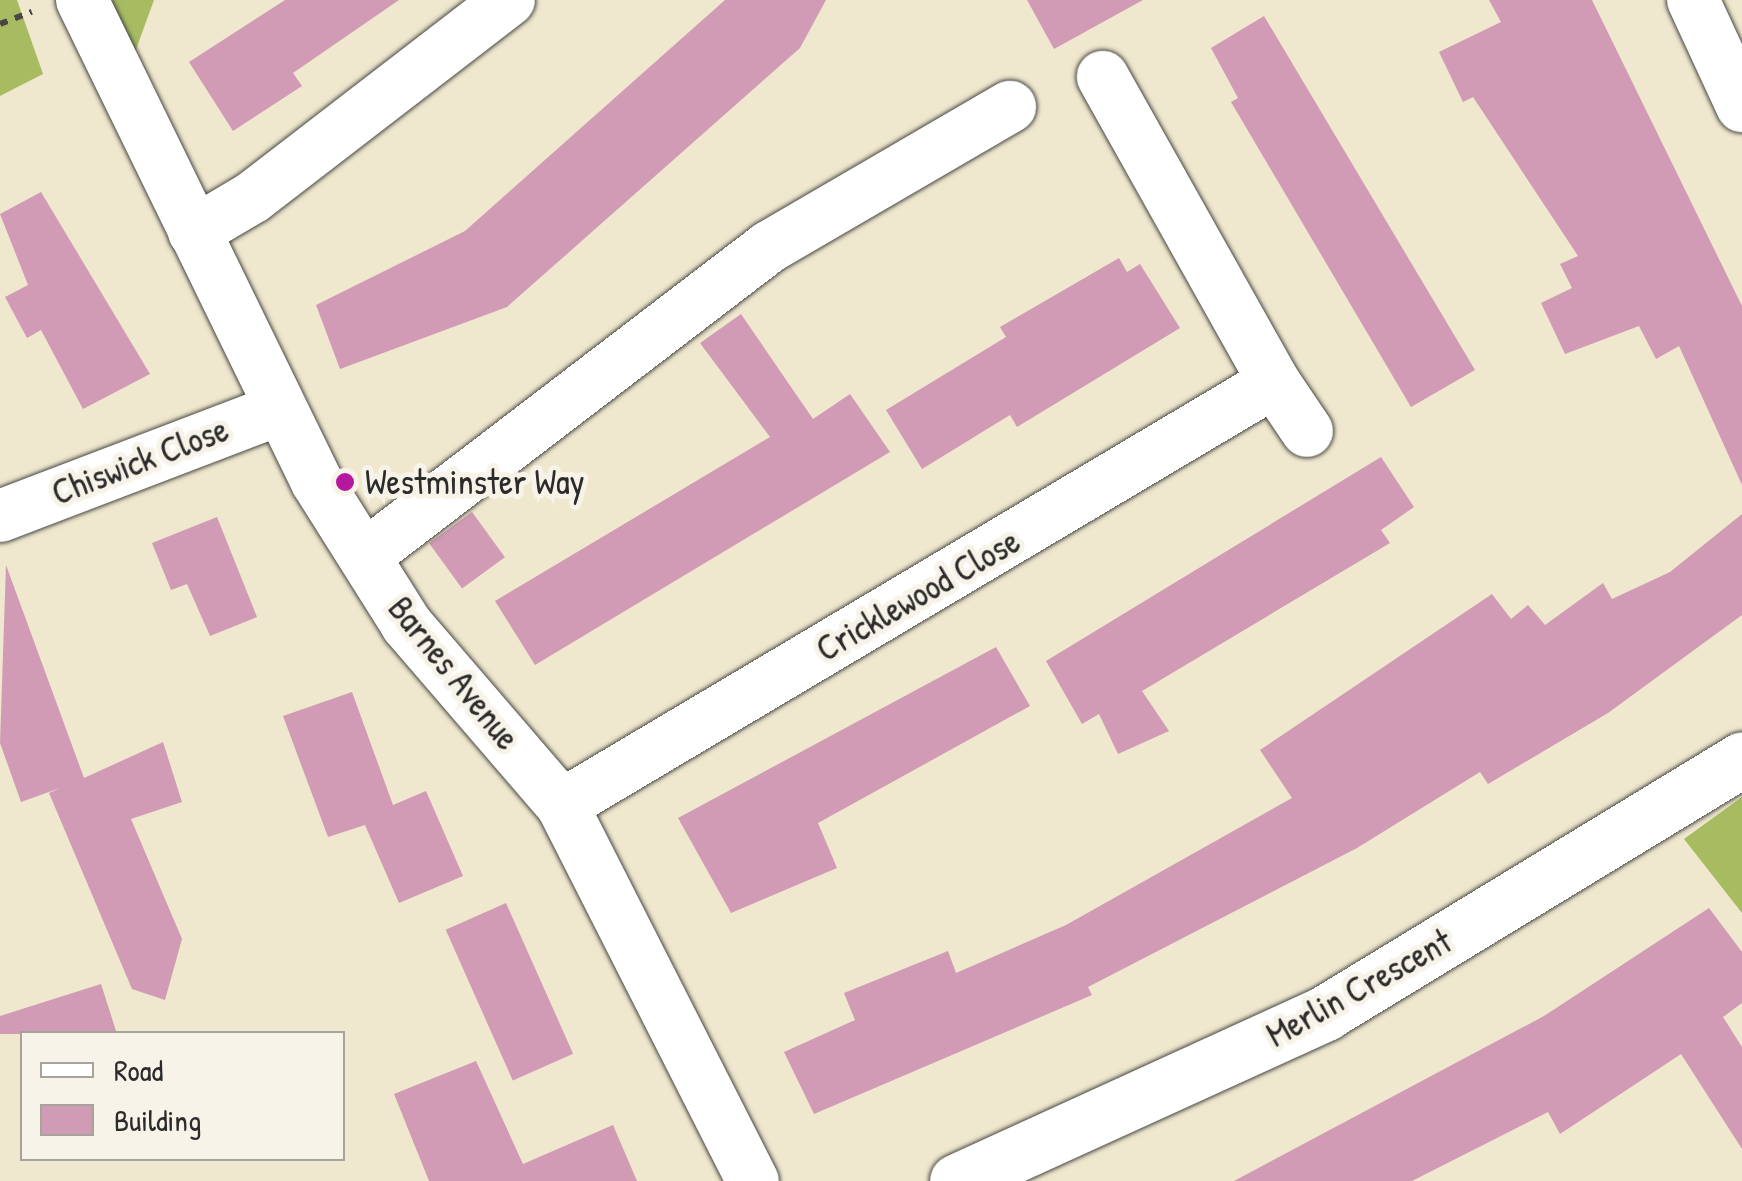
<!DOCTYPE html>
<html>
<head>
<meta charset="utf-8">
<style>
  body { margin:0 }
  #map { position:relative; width:1742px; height:1181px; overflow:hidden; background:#efe7ce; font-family:"Patrick Hand",sans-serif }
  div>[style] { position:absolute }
  .green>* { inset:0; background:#a7bc61 }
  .building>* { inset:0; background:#d19bb5; transform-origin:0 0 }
  .path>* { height:6px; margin-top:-3px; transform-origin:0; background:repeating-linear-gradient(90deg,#484743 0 8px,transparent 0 16px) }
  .roads { filter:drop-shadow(0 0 2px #484743) drop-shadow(0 0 2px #484743) }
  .minor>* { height:52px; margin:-26px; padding:0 26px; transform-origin:26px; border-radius:26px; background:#fff }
  .tertiary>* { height:55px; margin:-27.5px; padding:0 27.5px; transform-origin:27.5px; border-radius:27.5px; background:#fff }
  .dots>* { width:28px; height:28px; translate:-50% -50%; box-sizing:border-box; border:5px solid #f7f3e8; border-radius:50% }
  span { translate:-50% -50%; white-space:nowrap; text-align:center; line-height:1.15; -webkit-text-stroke:10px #f7f3e8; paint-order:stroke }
  .street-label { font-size:35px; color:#2b2b2b }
  .poi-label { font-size:35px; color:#2b2b2b }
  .left { translate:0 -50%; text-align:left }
  .legend { position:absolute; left:20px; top:1031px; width:325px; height:130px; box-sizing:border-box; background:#f7f3e8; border:2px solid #a5a39c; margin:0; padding:12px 18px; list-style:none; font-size:30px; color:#2b2b2b }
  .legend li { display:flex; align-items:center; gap:20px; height:50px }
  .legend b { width:50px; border:2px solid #a5a39c }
</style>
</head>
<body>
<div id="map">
  <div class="green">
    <i style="clip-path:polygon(0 0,17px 0,43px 74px,0 96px)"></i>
    <i style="clip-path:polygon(106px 0,154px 0,134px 55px)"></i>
    <i style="clip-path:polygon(1742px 797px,1742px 913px,1684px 839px)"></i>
  </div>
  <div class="building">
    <i style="clip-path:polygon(285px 0,399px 0,293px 73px,302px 86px,233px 131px,189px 62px)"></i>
    <i style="clip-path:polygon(725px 0,826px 0,800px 48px,507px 307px,340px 369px,316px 305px,465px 231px)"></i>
    <i style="clip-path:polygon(1027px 0,1143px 0,1054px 49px)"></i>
    <i style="clip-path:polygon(1489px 0,1592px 0,1742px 306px,1742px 485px,1679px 346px,1656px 359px,1639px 326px,1565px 354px,1541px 303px,1572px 288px,1560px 264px,1578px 256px,1473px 97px,1463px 102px,1439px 52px,1501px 22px)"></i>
    <i style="clip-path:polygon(1264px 16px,1475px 370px,1411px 407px,1231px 102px,1238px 98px,1211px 48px)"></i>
    <i style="clip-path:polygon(41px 192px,150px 374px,83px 409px,41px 330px,27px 338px,5px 297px,28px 285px,0 214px)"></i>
    <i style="clip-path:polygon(1119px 258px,1127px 272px,1140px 264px,1180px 328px,1017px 427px,1010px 415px,922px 469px,886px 410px,1006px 337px,1000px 327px)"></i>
    <i style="clip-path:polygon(741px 314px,813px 419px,850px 394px,890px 452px,535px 665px,495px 601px,770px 437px,700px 343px)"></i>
    <i style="clip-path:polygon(1381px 457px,1414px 507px,1381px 530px,1390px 543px,1142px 691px,1169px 731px,1118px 754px,1099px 714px,1082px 724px,1046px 661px)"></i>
    <i style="left:472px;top:512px;width:56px;height:53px;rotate:54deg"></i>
    <i style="clip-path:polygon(1742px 514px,1742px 615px,1608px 713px,1488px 784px,1480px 772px,1357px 848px,1088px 987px,1092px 995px,814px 1114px,784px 1052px,855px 1020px,844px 993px,948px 951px,956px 973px,1066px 925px,1292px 798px,1260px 750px,1492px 594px,1511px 619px,1528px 605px,1545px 625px,1603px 583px,1612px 599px,1670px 572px)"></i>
    <i style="clip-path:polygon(217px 517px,257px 617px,210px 636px,187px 584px,171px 590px,152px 543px)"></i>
    <i style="clip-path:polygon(6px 565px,84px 778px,163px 742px,182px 802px,131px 819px,182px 939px,165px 1000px,132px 989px,49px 793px,60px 788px,21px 802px,0 743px)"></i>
    <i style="clip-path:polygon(996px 647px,1030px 706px,818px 823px,837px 868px,731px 913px,678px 818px)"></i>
    <i style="clip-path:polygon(352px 692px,393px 805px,426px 791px,463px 876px,399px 903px,365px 825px,328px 837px,283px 716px)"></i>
    <i style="left:506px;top:903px;width:165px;height:66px;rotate:66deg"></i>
    <i style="clip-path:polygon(1709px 908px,1742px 952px,1742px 1003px,1723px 1017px,1742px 1047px,1742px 1149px,1681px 1054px,1560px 1134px,1548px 1112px,1412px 1181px,1234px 1181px,1544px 1016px)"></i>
    <i style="clip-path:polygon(101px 984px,117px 1034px,0 1034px,0 1016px)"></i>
    <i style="clip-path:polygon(476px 1061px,523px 1164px,613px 1125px,637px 1181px,429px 1181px,394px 1094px)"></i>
  </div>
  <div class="path">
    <i style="left:0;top:24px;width:34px;rotate:-21deg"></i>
  </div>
  <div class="roads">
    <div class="minor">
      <i style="left:82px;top:0;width:536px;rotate:64.01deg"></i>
      <i style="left:317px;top:482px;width:169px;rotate:57.8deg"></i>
      <i style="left:407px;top:625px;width:238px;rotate:49.3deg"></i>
      <i style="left:562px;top:805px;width:422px;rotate:63.1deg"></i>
      <i style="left:1693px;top:0;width:117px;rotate:65.2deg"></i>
      <i style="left:194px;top:232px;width:69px;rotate:-30.7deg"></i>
      <i style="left:253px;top:197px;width:323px;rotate:-37.6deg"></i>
      <i style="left:1274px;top:382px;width:59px;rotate:56deg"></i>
      <i style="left:0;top:516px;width:300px;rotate:-20.9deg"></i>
      <i style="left:366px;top:555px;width:507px;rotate:-37.39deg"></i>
      <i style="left:769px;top:247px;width:279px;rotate:-30.2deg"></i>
      <i style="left:562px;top:805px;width:828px;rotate:-30.71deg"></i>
      <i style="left:1274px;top:382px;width:350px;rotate:-119.3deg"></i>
    </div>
    <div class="tertiary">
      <i style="left:957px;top:1181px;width:405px;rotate:-24.5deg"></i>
      <i style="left:1325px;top:1013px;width:488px;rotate:-31.3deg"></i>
    </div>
  </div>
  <div class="dots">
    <i style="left:345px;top:482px;background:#b5179e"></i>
  </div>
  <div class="street-label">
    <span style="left:140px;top:461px;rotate:-21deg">Chiswick Close</span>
    <span style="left:918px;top:595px;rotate:-30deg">Cricklewood Close</span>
    <span style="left:454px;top:673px;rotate:51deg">Barnes Avenue</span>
    <span style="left:1359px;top:988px;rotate:-29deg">Merlin Crescent</span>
  </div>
  <div class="poi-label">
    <span class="left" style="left:365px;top:482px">Westminster Way</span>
  </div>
  <ul class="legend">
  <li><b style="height:12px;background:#fff"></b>Road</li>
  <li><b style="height:28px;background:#d19bb5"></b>Building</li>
  </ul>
</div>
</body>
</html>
